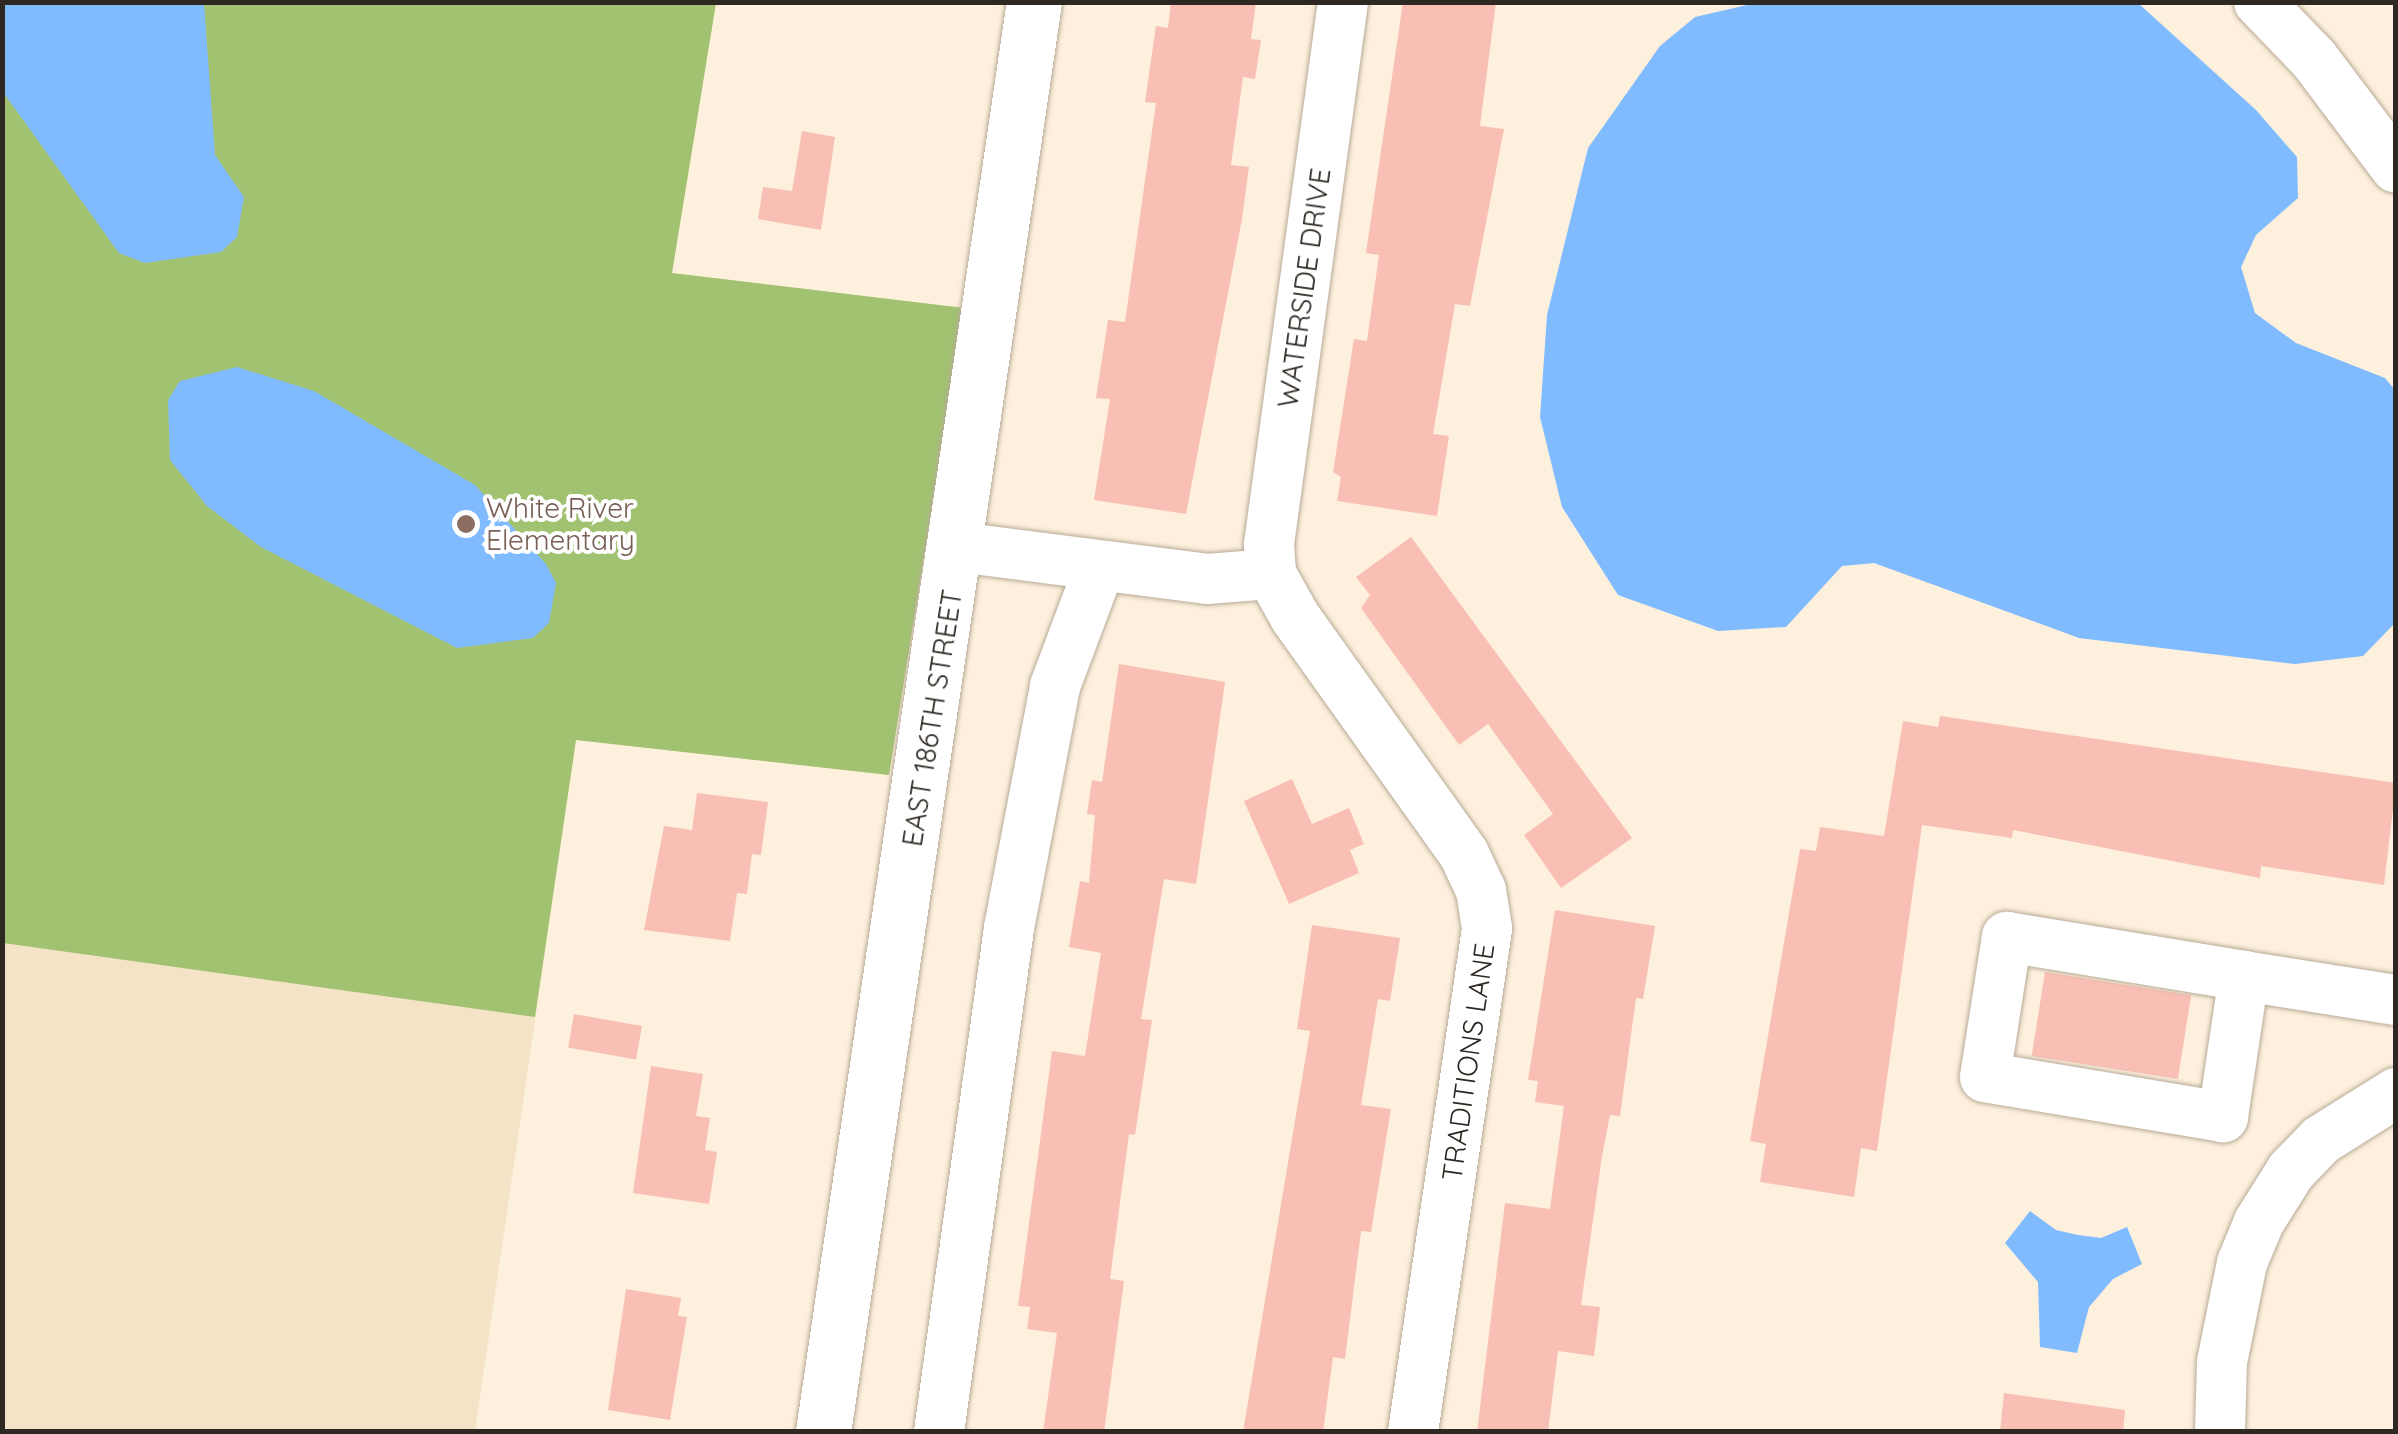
<!DOCTYPE html>
<html>
<head>
<meta charset="utf-8">
<style>
  body { margin:0 }
  #map { position:relative; width:2398px; height:1434px; overflow:hidden; background:#fdf0dc; font-family:Quicksand,sans-serif }
  div>[style] { position:absolute }
  .built>* { inset:0; background:#f5e3c8 }
  .forest>* { inset:0; background:#a1c271 }
  .water>* { inset:0; background:#81bbff }
  .building>* { inset:0; background:#f9bfb4; transform-origin:0 0 }
  .roads { filter:drop-shadow(0 0 2px #b7aa97) drop-shadow(0 0 2px #b7aa97) }
  .minor>* { height:50px; margin:-25px; padding:0 25px; transform-origin:25px; border-radius:25px; background:#fff }
  .tertiary>* { height:55px; margin:-27.5px; padding:0 27.5px; transform-origin:27.5px; border-radius:27.5px; background:#fff }
  .dots>* { width:28px; height:28px; translate:-50% -50%; box-sizing:border-box; border:5px solid #fff; border-radius:50% }
  span { translate:-50% -50%; white-space:nowrap; text-align:center; line-height:1.15; -webkit-text-stroke:8px #fff; paint-order:stroke }
  .street-label { font-size:28px; color:#2d2821 }
  .education-label { font-size:28px; color:#785e54 }
  .left { translate:0 -50%; text-align:left }
  .frame { position:absolute; inset:0; border:5px solid #2d2821; pointer-events:none }
</style>
</head>
<body>
<div id="map">
  <div class="built">
    <i style="clip-path:polygon(3px 3px,716px 3px,672px 273px,964px 308px,889px 775px,576px 740px,475px 1431px,3px 1432px)"></i>
  </div>
  <div class="forest">
    <i style="clip-path:polygon(3px 3px,716px 3px,672px 273px,964px 308px,889px 775px,576px 740px,535px 1017px,3px 943px)"></i>
  </div>
  <div class="water">
    <i style="clip-path:polygon(1760px 2px,2138px 3px,2256px 110px,2297px 157px,2298px 198px,2256px 235px,2241px 267px,2255px 313px,2296px 343px,2385px 378px,2395px 390px,2395px 623px,2363px 656px,2295px 664px,2079px 638px,1874px 563px,1842px 566px,1786px 627px,1718px 631px,1618px 595px,1562px 507px,1540px 417px,1547px 315px,1588px 148px,1660px 46px,1695px 17px)"></i>
    <i style="clip-path:polygon(2px 3px,204px 3px,215px 155px,244px 197px,237px 237px,221px 252px,145px 263px,119px 253px,3px 92px)"></i>
    <i style="clip-path:polygon(237px 367px,314px 391px,475px 485px,546px 564px,556px 583px,549px 623px,533px 638px,457px 648px,261px 547px,207px 506px,170px 460px,168px 400px,180px 381px)"></i>
    <i style="clip-path:polygon(2030px 1211px,2056px 1230px,2078px 1235px,2101px 1238px,2127px 1227px,2142px 1264px,2113px 1279px,2089px 1307px,2077px 1353px,2040px 1347px,2038px 1282px,2005px 1243px)"></i>
  </div>
  <div class="building">
    <i style="clip-path:polygon(1171px 2px,1256px 2px,1251px 39px,1261px 40px,1255px 79px,1243px 77px,1231px 165px,1249px 167px,1242px 219px,1186px 514px,1094px 500px,1110px 399px,1096px 398px,1108px 320px,1125px 322px,1156px 103px,1145px 102px,1156px 26px,1168px 28px)"></i>
    <i style="clip-path:polygon(1403px 2px,1496px 2px,1480px 126px,1504px 129px,1470px 306px,1455px 304px,1433px 434px,1449px 436px,1437px 516px,1337px 501px,1341px 477px,1333px 472px,1354px 339px,1367px 341px,1379px 255px,1366px 253px)"></i>
    <i style="clip-path:polygon(802px 131px,835px 137px,821px 230px,758px 219px,763px 187px,792px 191px)"></i>
    <i style="clip-path:polygon(1411px 537px,1632px 838px,1561px 888px,1524px 835px,1553px 814px,1488px 724px,1459px 745px,1361px 608px,1370px 595px,1356px 577px)"></i>
    <i style="clip-path:polygon(1119px 664px,1225px 682px,1196px 884px,1164px 879px,1141px 1019px,1152px 1020px,1135px 1135px,1129px 1134px,1110px 1279px,1124px 1281px,1104px 1432px,1043px 1432px,1057px 1333px,1027px 1329px,1030px 1307px,1018px 1306px,1052px 1051px,1085px 1056px,1101px 953px,1069px 947px,1080px 881px,1089px 883px,1095px 815px,1087px 814px,1092px 780px,1102px 782px)"></i>
    <i style="clip-path:polygon(1940px 716px,2396px 783px,2384px 885px,2261px 866px,2260px 878px,2013px 830px,2012px 838px,1922px 825px,1877px 1151px,1861px 1148px,1854px 1197px,1760px 1182px,1766px 1144px,1750px 1141px,1800px 849px,1816px 851px,1820px 827px,1884px 836px,1903px 721px,1938px 727px)"></i>
    <i style="clip-path:polygon(1292px 779px,1312px 824px,1349px 808px,1364px 844px,1350px 850px,1359px 873px,1289px 904px,1244px 801px)"></i>
    <i style="clip-path:polygon(697px 793px,768px 802px,761px 855px,752px 854px,747px 894px,737px 893px,730px 941px,644px 930px,664px 826px,692px 830px)"></i>
    <i style="clip-path:polygon(1555px 910px,1655px 926px,1643px 999px,1636px 998px,1620px 1116px,1610px 1115px,1602px 1156px,1581px 1305px,1600px 1307px,1594px 1356px,1558px 1351px,1548px 1432px,1477px 1432px,1505px 1203px,1550px 1209px,1564px 1106px,1535px 1102px,1538px 1081px,1528px 1080px)"></i>
    <i style="clip-path:polygon(1312px 925px,1400px 938px,1390px 1001px,1378px 999px,1361px 1105px,1391px 1109px,1371px 1232px,1361px 1231px,1345px 1359px,1333px 1357px,1323px 1432px,1243px 1432px,1310px 1031px,1297px 1029px)"></i>
    <i style="left:2045px;top:972px;width:148px;height:85px;rotate:9deg"></i>
    <i style="left:574px;top:1014px;width:69px;height:34px;rotate:10deg"></i>
    <i style="clip-path:polygon(651px 1066px,703px 1074px,696px 1116px,710px 1118px,705px 1150px,717px 1152px,709px 1204px,633px 1193px)"></i>
    <i style="clip-path:polygon(626px 1289px,681px 1298px,678px 1316px,687px 1317px,670px 1420px,608px 1410px)"></i>
    <i style="clip-path:polygon(2004px 1393px,2125px 1410px,2123px 1432px,2000px 1432px)"></i>
  </div>
  <div class="roads">
    <div class="minor">
      <i style="left:1343px;top:2px;width:547px;rotate:97.77deg"></i>
      <i style="left:1269px;top:544px;width:30px;rotate:86deg"></i>
      <i style="left:1271px;top:574px;width:49px;rotate:60.8deg"></i>
      <i style="left:1295px;top:617px;width:291px;rotate:54.5deg"></i>
      <i style="left:1464px;top:854px;width:40px;rotate:65deg"></i>
      <i style="left:1481px;top:890px;width:39px;rotate:81deg"></i>
      <i style="left:1487px;top:929px;width:508px;rotate:98.37deg"></i>
      <i style="left:2259px;top:2px;width:79px;rotate:46deg"></i>
      <i style="left:2314px;top:59px;width:136px;rotate:53deg"></i>
      <i style="left:958px;top:547px;width:251px;rotate:7.3deg"></i>
      <i style="left:1207px;top:579px;width:64px;rotate:-4.5deg"></i>
      <i style="left:2007px;top:937px;width:240px;rotate:9.3deg"></i>
      <i style="left:2244px;top:976px;width:143px;rotate:98.5deg"></i>
      <i style="left:2223px;top:1117px;width:241px;rotate:-170.5deg"></i>
      <i style="left:1985px;top:1077px;width:142px;rotate:-81.1deg"></i>
      <i style="left:2244px;top:976px;width:154px;rotate:9deg"></i>
      <i style="left:939px;top:1432px;width:509px;rotate:-82.09deg"></i>
      <i style="left:1009px;top:928px;width:246px;rotate:-79.2deg"></i>
      <i style="left:1055px;top:686px;width:125px;rotate:-69.4deg"></i>
      <i style="left:2220px;top:1432px;width:70px;rotate:-88.4deg"></i>
      <i style="left:2222px;top:1362px;width:101px;rotate:-78.6deg"></i>
      <i style="left:2242px;top:1263px;width:44px;rotate:-67.5deg"></i>
      <i style="left:2259px;top:1222px;width:60px;rotate:-57.9deg"></i>
      <i style="left:2291px;top:1171px;width:43px;rotate:-45.9deg"></i>
      <i style="left:2321px;top:1140px;width:89px;rotate:-32.1deg"></i>
    </div>
    <div class="tertiary">
      <i style="left:823px;top:1432px;width:1445px;rotate:-81.61deg"></i>
    </div>
  </div>
  <div class="dots">
    <i style="left:466px;top:524px;background:#8d6e63"></i>
  </div>
  <div class="street-label">
    <span style="left:1304px;top:288px;rotate:-82deg">WATERSIDE DRIVE</span>
    <span style="left:932px;top:718px;rotate:-81deg">EAST 186TH STREET</span>
    <span style="left:1468px;top:1062px;rotate:-82deg">TRADITIONS LANE</span>
  </div>
  <div class="education-label">
    <span class="left" style="left:486px;top:524px">White River<br>Elementary</span>
  </div>
  <div class="frame"></div>
</div>
</body>
</html>
